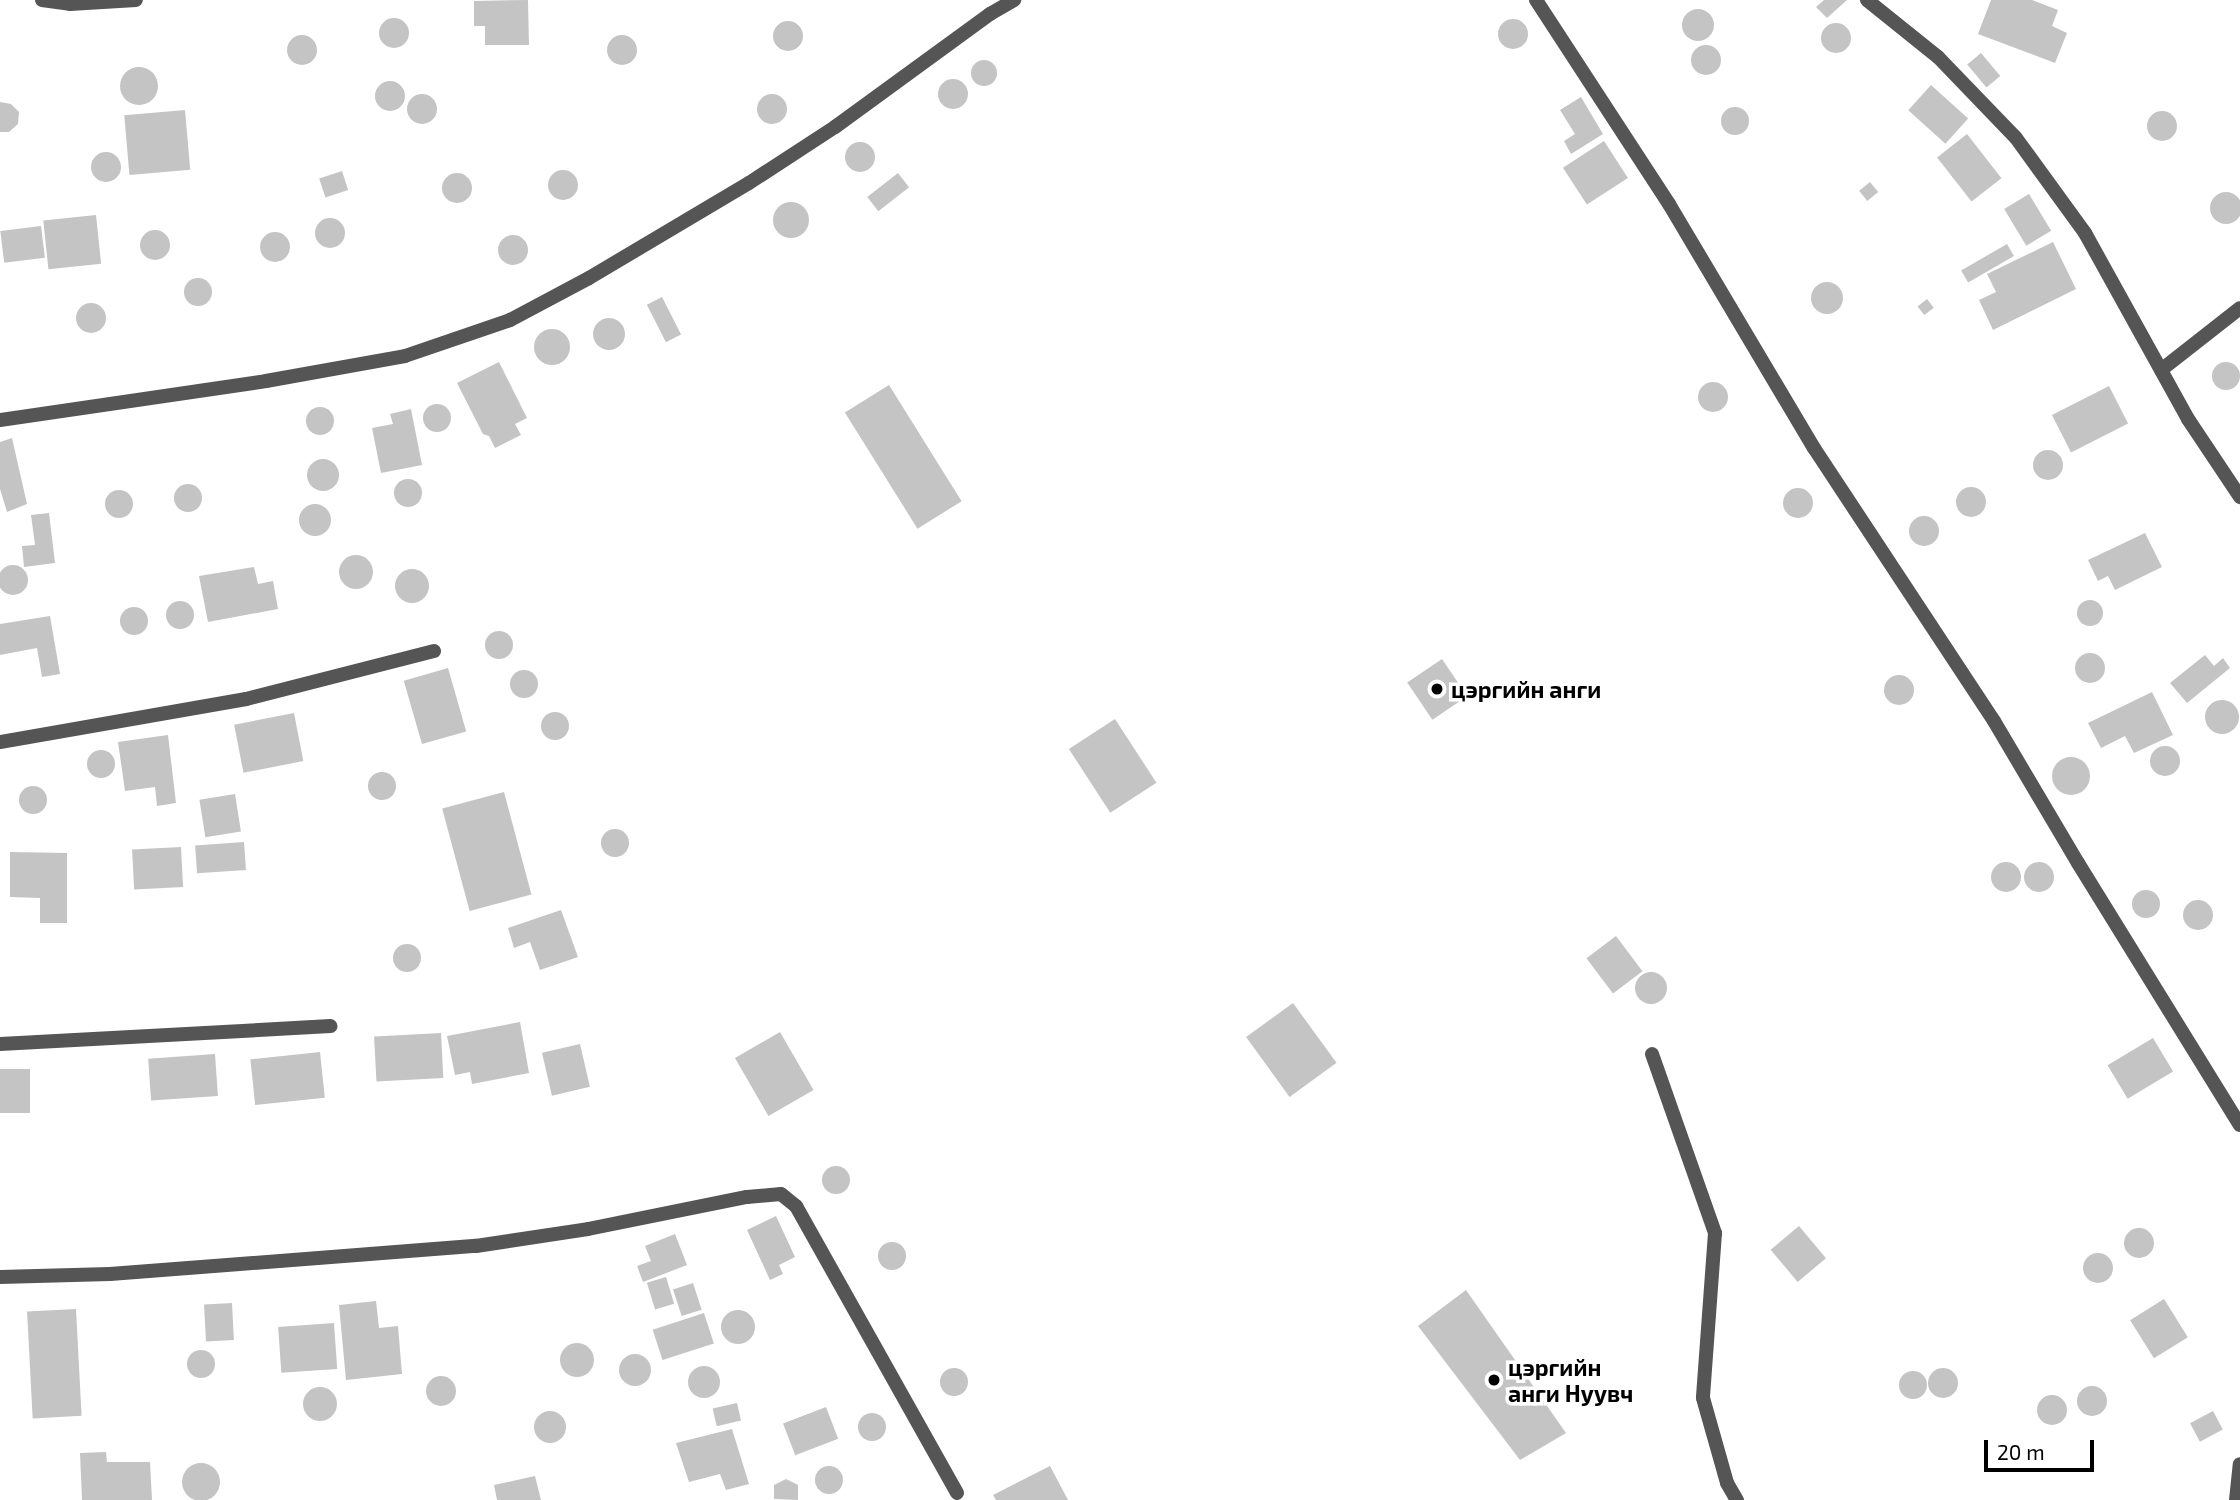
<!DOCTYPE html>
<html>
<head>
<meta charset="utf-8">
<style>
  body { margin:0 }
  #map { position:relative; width:2240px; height:1500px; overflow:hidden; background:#fff; font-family:"Exo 2",sans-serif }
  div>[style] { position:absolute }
  .building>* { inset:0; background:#c4c4c4; transform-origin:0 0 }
  .round { border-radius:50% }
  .minor>* { height:14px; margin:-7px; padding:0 7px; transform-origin:7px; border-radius:7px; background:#555 }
  .dots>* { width:19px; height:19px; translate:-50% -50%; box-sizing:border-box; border:4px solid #fff; border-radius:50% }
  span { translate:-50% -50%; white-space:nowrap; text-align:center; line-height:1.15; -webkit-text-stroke:7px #fff; paint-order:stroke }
  .poi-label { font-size:23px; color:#000; font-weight:700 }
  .left { translate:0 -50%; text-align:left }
  .scale { position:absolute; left:1984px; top:1440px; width:110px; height:32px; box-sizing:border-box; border:4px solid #000; border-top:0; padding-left:9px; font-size:21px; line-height:24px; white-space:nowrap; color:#000; -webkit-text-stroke:5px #fff; paint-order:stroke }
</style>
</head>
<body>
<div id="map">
  <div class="building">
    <i style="clip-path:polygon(528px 0,529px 45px,485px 45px,485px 26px,474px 26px,474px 1px)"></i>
    <i style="clip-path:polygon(1824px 0,1847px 0,1827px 18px,1816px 7px)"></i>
    <i style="clip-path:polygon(1991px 0,2032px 0,2058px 10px,2052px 26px,2067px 33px,2055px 63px,1978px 34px)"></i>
    <i class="round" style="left:1682px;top:9px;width:32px;height:32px"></i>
    <i class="round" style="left:379px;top:18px;width:30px;height:30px"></i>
    <i class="round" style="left:1498px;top:19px;width:30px;height:30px"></i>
    <i class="round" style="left:773px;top:21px;width:30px;height:30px"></i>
    <i class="round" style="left:1821px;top:23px;width:30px;height:30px"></i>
    <i class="round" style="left:607px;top:35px;width:30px;height:30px"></i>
    <i class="round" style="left:287px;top:35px;width:30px;height:30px"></i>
    <i class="round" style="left:1691px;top:45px;width:30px;height:30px"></i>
    <i style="left:1981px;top:53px;width:30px;height:18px;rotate:50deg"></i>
    <i class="round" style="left:971px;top:60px;width:26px;height:26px"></i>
    <i class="round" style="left:120px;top:67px;width:38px;height:38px"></i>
    <i class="round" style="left:938px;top:79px;width:30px;height:30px"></i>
    <i class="round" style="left:375px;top:81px;width:30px;height:30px"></i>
    <i style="left:1931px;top:85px;width:50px;height:34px;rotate:42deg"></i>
    <i class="round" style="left:407px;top:94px;width:30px;height:30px"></i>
    <i class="round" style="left:757px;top:94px;width:30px;height:30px"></i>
    <i style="clip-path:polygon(1581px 97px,1603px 134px,1571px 154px,1564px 141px,1575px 134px,1560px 110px)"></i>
    <i style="clip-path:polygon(0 102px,11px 104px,19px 112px,18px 124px,9px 132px,0 132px)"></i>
    <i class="round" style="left:1721px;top:107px;width:28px;height:28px"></i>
    <i style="left:185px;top:110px;width:60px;height:61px;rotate:85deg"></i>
    <i class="round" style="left:2147px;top:111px;width:30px;height:30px"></i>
    <i style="left:1967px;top:134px;width:56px;height:38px;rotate:52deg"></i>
    <i style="left:1604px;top:141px;width:44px;height:49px;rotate:57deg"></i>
    <i class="round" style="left:845px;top:142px;width:30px;height:30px"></i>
    <i class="round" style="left:91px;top:152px;width:30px;height:30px"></i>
    <i class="round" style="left:548px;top:170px;width:30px;height:30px"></i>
    <i style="left:342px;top:171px;width:20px;height:24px;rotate:72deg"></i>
    <i class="round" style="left:442px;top:173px;width:30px;height:30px"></i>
    <i style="left:898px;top:173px;width:18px;height:39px;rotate:52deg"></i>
    <i style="left:1870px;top:182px;width:13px;height:14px;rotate:51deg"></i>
    <i class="round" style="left:2210px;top:192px;width:32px;height:32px"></i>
    <i style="left:2029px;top:194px;width:43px;height:29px;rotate:59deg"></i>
    <i class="round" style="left:773px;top:202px;width:36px;height:36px"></i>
    <i style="left:96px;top:215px;width:49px;height:53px;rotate:84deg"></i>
    <i class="round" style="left:315px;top:218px;width:30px;height:30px"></i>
    <i style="left:41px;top:226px;width:32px;height:41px;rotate:83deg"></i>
    <i class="round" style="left:140px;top:230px;width:30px;height:30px"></i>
    <i class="round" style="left:260px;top:232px;width:30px;height:30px"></i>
    <i class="round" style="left:498px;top:235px;width:30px;height:30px"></i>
    <i style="clip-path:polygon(2053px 242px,2076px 289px,1993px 330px,1979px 300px,1996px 292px,1987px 274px)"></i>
    <i style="left:2007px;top:244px;width:14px;height:53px;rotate:60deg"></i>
    <i class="round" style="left:184px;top:278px;width:28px;height:28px"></i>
    <i class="round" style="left:1811px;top:282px;width:32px;height:32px"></i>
    <i style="left:662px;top:297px;width:42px;height:17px;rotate:63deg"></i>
    <i style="left:1927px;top:299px;width:11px;height:12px;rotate:52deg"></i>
    <i class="round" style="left:76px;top:303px;width:30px;height:30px"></i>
    <i class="round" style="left:593px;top:318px;width:32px;height:32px"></i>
    <i class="round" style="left:534px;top:329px;width:36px;height:36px"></i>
    <i class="round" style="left:2212px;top:362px;width:28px;height:28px"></i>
    <i style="clip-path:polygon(499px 362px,527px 418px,515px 424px,521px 435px,495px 448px,489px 436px,483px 434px,457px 383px)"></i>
    <i class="round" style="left:1698px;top:382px;width:30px;height:30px"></i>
    <i style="left:889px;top:385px;width:137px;height:52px;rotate:58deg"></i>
    <i style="left:2109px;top:386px;width:42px;height:64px;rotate:63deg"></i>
    <i class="round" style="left:423px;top:404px;width:28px;height:28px"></i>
    <i class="round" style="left:306px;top:407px;width:28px;height:28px"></i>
    <i style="clip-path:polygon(411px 409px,422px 465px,381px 473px,372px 428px,393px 424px,390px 414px)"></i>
    <i style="clip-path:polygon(12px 438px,27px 504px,7px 512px,0 489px,0 442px)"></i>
    <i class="round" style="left:2033px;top:450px;width:30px;height:30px"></i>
    <i class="round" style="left:307px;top:459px;width:32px;height:32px"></i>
    <i class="round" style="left:394px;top:479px;width:28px;height:28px"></i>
    <i class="round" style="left:174px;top:484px;width:28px;height:28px"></i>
    <i class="round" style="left:1956px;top:487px;width:30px;height:30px"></i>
    <i class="round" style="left:1783px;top:488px;width:30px;height:30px"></i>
    <i class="round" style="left:105px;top:490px;width:28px;height:28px"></i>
    <i class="round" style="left:299px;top:504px;width:32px;height:32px"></i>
    <i style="clip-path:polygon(49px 513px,55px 563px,24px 567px,22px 546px,35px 545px,31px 515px)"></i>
    <i class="round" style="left:1909px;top:516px;width:30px;height:30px"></i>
    <i style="clip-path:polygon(2145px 533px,2162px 567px,2115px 590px,2108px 576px,2098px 581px,2088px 560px)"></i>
    <i class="round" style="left:339px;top:555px;width:34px;height:34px"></i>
    <i class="round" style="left:-2px;top:565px;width:30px;height:30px"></i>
    <i style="clip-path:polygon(254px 567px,258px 584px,273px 581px,278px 609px,208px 622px,199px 576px)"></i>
    <i class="round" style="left:395px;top:569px;width:34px;height:34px"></i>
    <i class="round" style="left:2077px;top:600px;width:26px;height:26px"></i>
    <i class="round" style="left:166px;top:601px;width:28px;height:28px"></i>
    <i class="round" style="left:120px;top:607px;width:28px;height:28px"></i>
    <i style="clip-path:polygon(50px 616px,60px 674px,42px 677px,37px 648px,0 655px,0 624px)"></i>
    <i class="round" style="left:485px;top:631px;width:28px;height:28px"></i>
    <i class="round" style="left:2075px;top:653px;width:30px;height:30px"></i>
    <i style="clip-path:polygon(2205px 655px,2214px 666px,2223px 658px,2230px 668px,2187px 703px,2170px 683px)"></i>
    <i style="left:1442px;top:659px;width:45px;height:42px;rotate:56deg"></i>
    <i style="left:448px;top:668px;width:66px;height:46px;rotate:74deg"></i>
    <i class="round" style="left:510px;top:670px;width:28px;height:28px"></i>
    <i class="round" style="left:1884px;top:675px;width:30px;height:30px"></i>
    <i style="clip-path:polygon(2152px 692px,2173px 735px,2134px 753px,2125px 736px,2101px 748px,2088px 723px)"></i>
    <i class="round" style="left:2205px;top:700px;width:34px;height:34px"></i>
    <i class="round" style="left:541px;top:712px;width:28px;height:28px"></i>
    <i style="left:294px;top:713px;width:49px;height:61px;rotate:79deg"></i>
    <i style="left:1115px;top:719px;width:76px;height:55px;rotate:57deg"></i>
    <i style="clip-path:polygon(168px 735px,176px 803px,157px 806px,155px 787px,125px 791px,118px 742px)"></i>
    <i class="round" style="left:2150px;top:746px;width:30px;height:30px"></i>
    <i class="round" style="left:87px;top:750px;width:28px;height:28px"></i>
    <i class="round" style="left:2052px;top:757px;width:38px;height:38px"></i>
    <i class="round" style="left:368px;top:772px;width:28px;height:28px"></i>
    <i class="round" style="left:19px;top:786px;width:28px;height:28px"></i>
    <i style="left:504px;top:792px;width:106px;height:64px;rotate:75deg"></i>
    <i style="left:235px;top:794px;width:38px;height:36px;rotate:81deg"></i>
    <i class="round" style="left:601px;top:829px;width:28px;height:28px"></i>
    <i style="left:244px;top:842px;width:28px;height:49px;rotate:86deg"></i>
    <i style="left:181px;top:847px;width:40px;height:49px;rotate:87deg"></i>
    <i style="clip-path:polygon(10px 852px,67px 853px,67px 923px,40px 923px,40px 898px,10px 897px)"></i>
    <i class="round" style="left:1991px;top:862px;width:30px;height:30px"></i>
    <i class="round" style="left:2024px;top:862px;width:30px;height:30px"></i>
    <i class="round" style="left:2132px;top:890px;width:28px;height:28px"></i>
    <i class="round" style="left:2183px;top:900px;width:30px;height:30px"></i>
    <i style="clip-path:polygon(561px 910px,578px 957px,540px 970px,530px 942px,514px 948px,508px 928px)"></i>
    <i style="left:1616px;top:936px;width:44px;height:37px;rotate:53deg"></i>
    <i class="round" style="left:393px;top:944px;width:28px;height:28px"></i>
    <i class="round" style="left:1635px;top:972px;width:32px;height:32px"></i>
    <i style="left:1293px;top:1003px;width:74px;height:58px;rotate:54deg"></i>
    <i style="clip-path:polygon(520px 1022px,529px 1073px,472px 1084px,470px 1072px,455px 1075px,447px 1036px)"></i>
    <i style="left:780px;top:1032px;width:67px;height:52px;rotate:60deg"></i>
    <i style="left:441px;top:1033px;width:45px;height:67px;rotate:87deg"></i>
    <i style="left:2153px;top:1038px;width:39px;height:53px;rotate:59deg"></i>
    <i style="left:580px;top:1044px;width:44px;height:39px;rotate:77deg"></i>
    <i style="left:320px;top:1052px;width:46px;height:70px;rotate:84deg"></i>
    <i style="left:215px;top:1054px;width:42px;height:67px;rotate:86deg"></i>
    <i style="left:0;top:1069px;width:30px;height:44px"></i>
    <i class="round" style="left:822px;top:1166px;width:28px;height:28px"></i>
    <i style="clip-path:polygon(776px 1216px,795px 1257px,779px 1265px,783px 1274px,770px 1280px,747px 1230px)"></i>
    <i style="left:1799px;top:1226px;width:42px;height:37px;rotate:50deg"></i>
    <i class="round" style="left:2124px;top:1228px;width:30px;height:30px"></i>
    <i style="clip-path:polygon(675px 1234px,687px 1265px,643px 1282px,637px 1266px,651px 1261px,645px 1246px)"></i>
    <i class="round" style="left:878px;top:1242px;width:28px;height:28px"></i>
    <i class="round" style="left:2083px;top:1253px;width:30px;height:30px"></i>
    <i style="left:666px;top:1277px;width:28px;height:20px;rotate:73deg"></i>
    <i style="left:693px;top:1283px;width:28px;height:21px;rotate:72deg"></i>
    <i style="clip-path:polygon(1466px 1290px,1566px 1433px,1520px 1460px,1418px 1326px)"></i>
    <i style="left:2164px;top:1299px;width:45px;height:40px;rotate:58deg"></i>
    <i style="clip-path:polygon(376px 1301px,379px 1328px,398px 1326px,402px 1374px,346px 1380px,339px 1305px)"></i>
    <i style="left:232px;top:1303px;width:37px;height:28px;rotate:87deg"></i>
    <i style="left:76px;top:1309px;width:107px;height:49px;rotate:87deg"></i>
    <i class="round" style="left:721px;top:1310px;width:34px;height:34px"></i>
    <i style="left:704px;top:1313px;width:32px;height:54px;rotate:72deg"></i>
    <i style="left:334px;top:1323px;width:46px;height:56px;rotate:86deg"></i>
    <i class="round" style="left:560px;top:1343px;width:34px;height:34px"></i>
    <i class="round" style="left:187px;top:1350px;width:28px;height:28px"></i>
    <i class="round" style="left:619px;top:1354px;width:32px;height:32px"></i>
    <i class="round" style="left:688px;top:1366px;width:32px;height:32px"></i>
    <i class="round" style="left:1928px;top:1368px;width:30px;height:30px"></i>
    <i class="round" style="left:940px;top:1368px;width:28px;height:28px"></i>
    <i class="round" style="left:1899px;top:1371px;width:28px;height:28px"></i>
    <i class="round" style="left:426px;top:1376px;width:30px;height:30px"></i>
    <i class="round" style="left:2077px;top:1386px;width:30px;height:30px"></i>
    <i class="round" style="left:303px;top:1387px;width:34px;height:34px"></i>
    <i class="round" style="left:2037px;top:1395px;width:30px;height:30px"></i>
    <i style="left:737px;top:1403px;width:18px;height:25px;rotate:77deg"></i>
    <i style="left:826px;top:1407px;width:34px;height:46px;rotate:69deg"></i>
    <i class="round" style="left:534px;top:1411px;width:32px;height:32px"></i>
    <i style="left:2213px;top:1411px;width:21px;height:26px;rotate:62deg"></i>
    <i class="round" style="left:858px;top:1413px;width:28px;height:28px"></i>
    <i style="clip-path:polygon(732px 1429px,749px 1484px,726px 1490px,720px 1474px,689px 1482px,676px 1443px)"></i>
    <i style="clip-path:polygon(106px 1452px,107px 1462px,150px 1462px,152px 1500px,82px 1500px,80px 1453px)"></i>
    <i class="round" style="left:182px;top:1463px;width:38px;height:38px"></i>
    <i style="clip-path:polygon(1050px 1466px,1068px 1500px,996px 1500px,993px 1495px)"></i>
    <i class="round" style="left:815px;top:1466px;width:28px;height:28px"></i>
    <i style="clip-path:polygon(535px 1476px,541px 1500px,497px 1500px,494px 1485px)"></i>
    <i style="clip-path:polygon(786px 1479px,798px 1485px,798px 1500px,774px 1499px,774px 1485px)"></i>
  </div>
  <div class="minor">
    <i style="left:42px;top:0;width:28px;rotate:8deg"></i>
    <i style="left:70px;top:4px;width:66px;rotate:-3.5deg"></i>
    <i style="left:1536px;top:0;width:244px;rotate:56.9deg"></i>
    <i style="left:1669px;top:204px;width:284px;rotate:59.3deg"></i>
    <i style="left:1814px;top:448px;width:327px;rotate:56.6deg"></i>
    <i style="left:1994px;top:721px;width:165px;rotate:59.4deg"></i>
    <i style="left:2078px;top:863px;width:308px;rotate:58.3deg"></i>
    <i style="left:1867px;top:0;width:91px;rotate:38.8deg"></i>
    <i style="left:1938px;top:57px;width:112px;rotate:46.1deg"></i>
    <i style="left:2016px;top:138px;width:117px;rotate:54deg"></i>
    <i style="left:2085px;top:233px;width:213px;rotate:61deg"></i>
    <i style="left:2188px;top:419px;width:94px;rotate:56.3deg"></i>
    <i style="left:2161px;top:370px;width:100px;rotate:-38.1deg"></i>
    <i style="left:0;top:420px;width:269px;rotate:-8.3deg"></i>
    <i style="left:266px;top:381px;width:141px;rotate:-10.2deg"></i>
    <i style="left:405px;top:356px;width:111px;rotate:-18.9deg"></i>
    <i style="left:510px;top:320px;width:89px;rotate:-28deg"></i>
    <i style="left:589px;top:278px;width:186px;rotate:-30.7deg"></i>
    <i style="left:749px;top:183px;width:103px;rotate:-33.1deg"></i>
    <i style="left:835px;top:127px;width:192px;rotate:-36.1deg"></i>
    <i style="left:990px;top:14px;width:28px;rotate:-30deg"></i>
    <i style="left:0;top:742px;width:250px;rotate:-9.9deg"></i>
    <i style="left:246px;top:699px;width:194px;rotate:-14.3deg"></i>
    <i style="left:0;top:1044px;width:331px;rotate:-3.1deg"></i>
    <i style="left:1652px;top:1054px;width:190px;rotate:70.6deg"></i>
    <i style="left:1715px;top:1233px;width:165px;rotate:94.2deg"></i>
    <i style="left:1703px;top:1398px;width:88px;rotate:74.2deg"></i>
    <i style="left:1727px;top:1483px;width:20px;rotate:60deg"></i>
    <i style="left:0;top:1277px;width:110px;rotate:-1.6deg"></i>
    <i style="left:110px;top:1274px;width:367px;rotate:-4.4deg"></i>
    <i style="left:476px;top:1246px;width:113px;rotate:-8.6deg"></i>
    <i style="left:588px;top:1229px;width:162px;rotate:-11.4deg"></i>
    <i style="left:747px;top:1197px;width:34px;rotate:-5deg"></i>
    <i style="left:781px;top:1194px;width:19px;rotate:39deg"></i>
    <i style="left:796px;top:1206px;width:329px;rotate:60.7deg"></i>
    <i style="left:2236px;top:1500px;width:36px;rotate:-84deg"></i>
  </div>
  <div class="dots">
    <i style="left:1437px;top:689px;background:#000"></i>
    <i style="left:1494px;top:1380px;background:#000"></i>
  </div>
  <div class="poi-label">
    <span class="left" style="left:1451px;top:689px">цэргийн анги</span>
    <span class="left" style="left:1508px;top:1380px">цэргийн<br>анги Нуувч</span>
  </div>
  <div class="scale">20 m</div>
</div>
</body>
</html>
